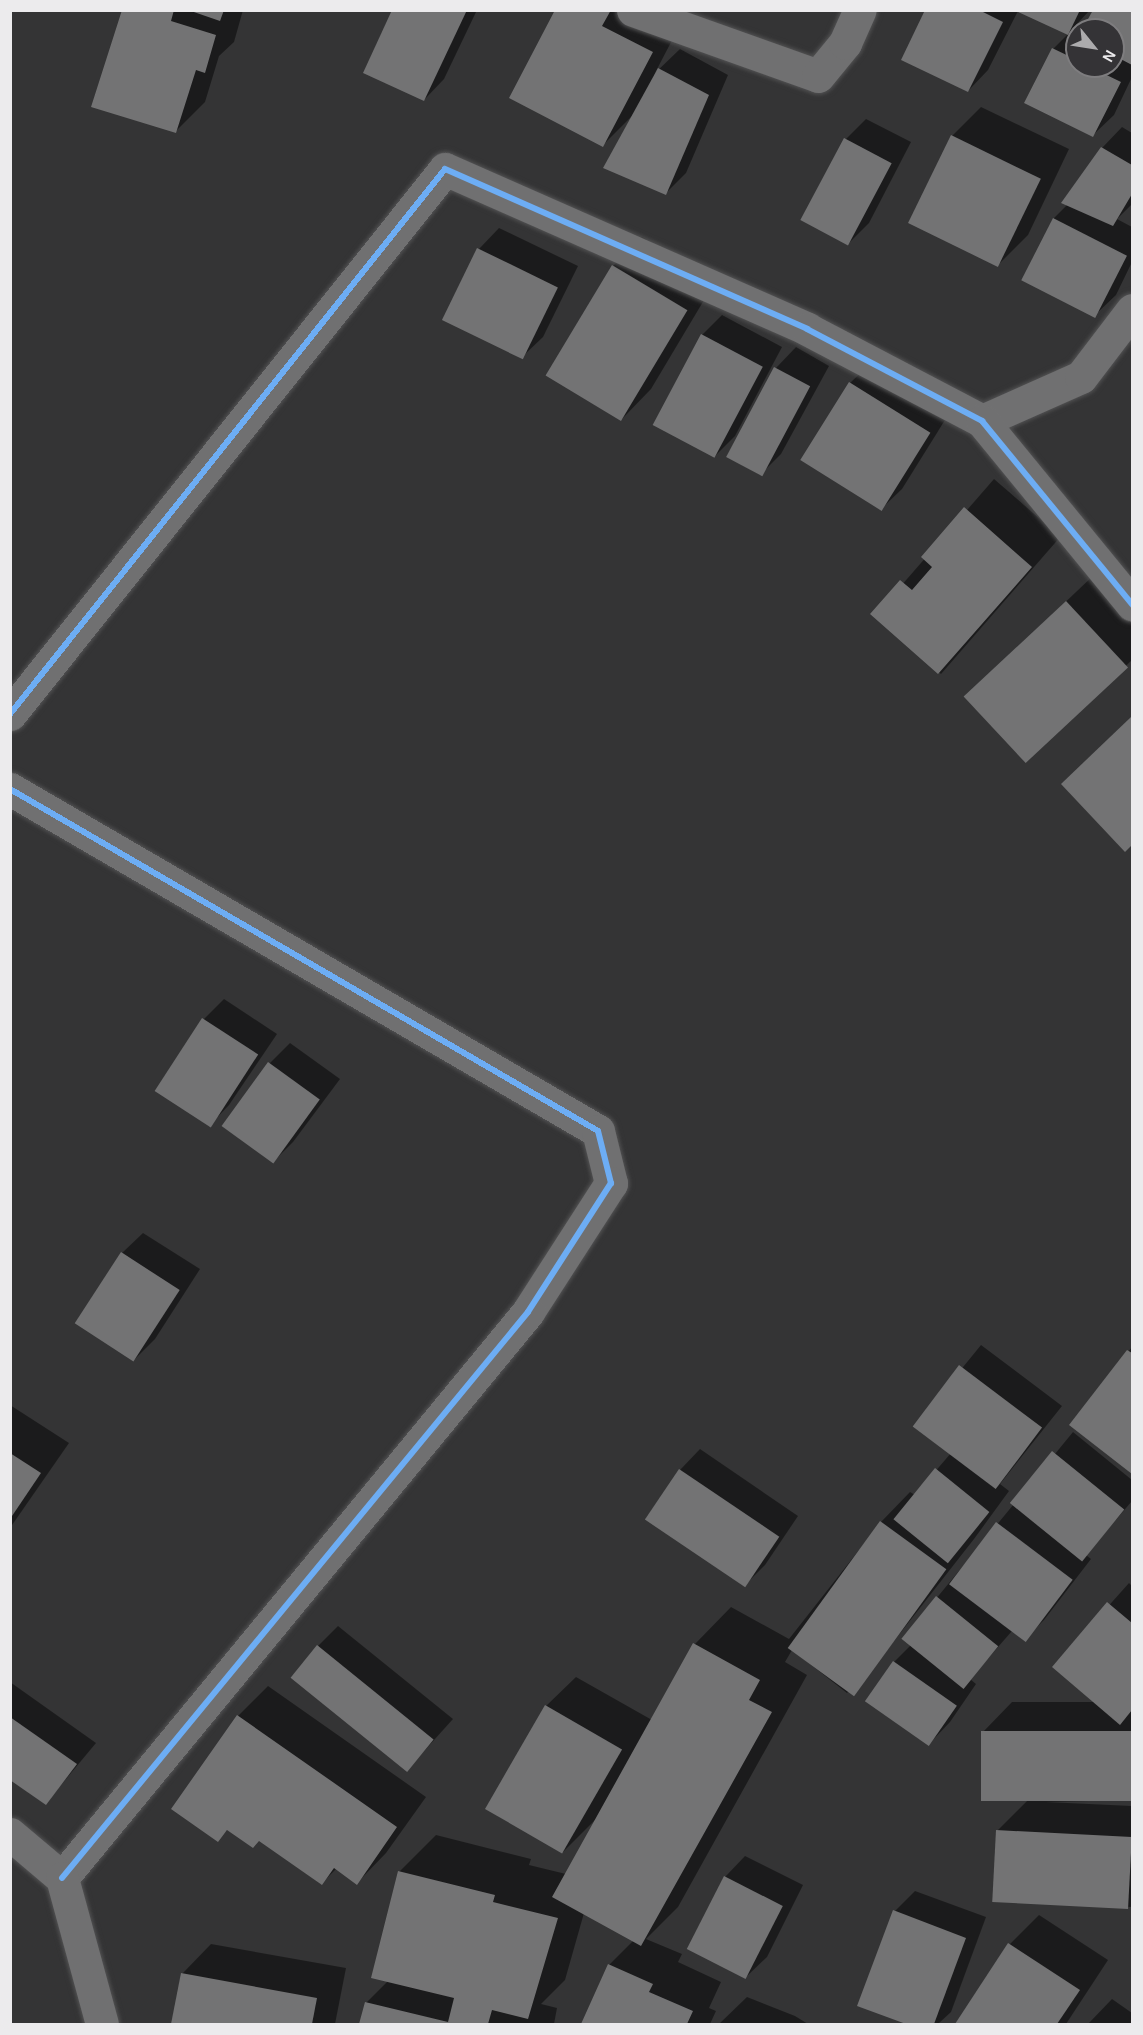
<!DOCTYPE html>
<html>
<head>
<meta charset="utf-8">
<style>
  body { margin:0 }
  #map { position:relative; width:1143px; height:2035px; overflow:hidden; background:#343435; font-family:Karla,sans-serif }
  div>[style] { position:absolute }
  .shadow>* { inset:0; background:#0007; transform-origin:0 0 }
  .building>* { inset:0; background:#737374; transform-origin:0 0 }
  .roads { filter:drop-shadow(0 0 2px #525253) drop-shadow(0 0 2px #525253) }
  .street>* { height:33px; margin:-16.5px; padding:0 16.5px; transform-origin:16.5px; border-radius:16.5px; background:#707071 }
  .cycleway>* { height:6px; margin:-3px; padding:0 3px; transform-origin:3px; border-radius:3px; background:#6dadf4 }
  span { translate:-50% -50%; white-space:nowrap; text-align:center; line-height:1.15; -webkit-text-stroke:6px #343336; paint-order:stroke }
  .frame { position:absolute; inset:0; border:12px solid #ecebed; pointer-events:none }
  .north { position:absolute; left:1065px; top:18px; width:60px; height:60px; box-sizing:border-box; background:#343336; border:2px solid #7e7d7f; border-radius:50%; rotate:120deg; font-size:16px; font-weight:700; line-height:24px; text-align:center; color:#ecebed }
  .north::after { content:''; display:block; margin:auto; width:21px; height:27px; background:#acabad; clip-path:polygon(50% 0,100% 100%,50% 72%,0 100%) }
</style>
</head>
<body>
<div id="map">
  <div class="shadow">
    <i style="clip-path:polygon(123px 10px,243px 10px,234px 42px,219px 56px,205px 102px,175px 132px)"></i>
    <i style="clip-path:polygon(394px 10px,477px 10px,444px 79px,424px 100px)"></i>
    <i style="clip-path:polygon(556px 10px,658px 10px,681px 23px,655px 73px,680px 49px,728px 75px,686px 173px,666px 193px,633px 115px,603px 145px)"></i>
    <i style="clip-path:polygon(926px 10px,1090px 10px,1073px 28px,1077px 30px,1077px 66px,1113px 66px,1113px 30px,1084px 30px,1094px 10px,1132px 10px,1132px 77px,1114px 115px,1093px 135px,1053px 49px,1068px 34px,1018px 11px,988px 70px,968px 91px)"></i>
    <i style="clip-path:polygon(981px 107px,1069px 149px,1028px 235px,998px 265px,952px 136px)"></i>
    <i style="clip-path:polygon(866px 119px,911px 142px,869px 223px,848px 244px,846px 139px)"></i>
    <i style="clip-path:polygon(1122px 127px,1132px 133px,1132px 204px,1117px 219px,1132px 227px,1132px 262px,1116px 295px,1095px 315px,1023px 279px,1054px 218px,1068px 204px,1102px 148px)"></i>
    <i style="clip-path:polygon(499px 228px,578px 266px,543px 337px,522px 357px,444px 319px,479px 249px)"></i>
    <i style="clip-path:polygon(642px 237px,716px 280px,651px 389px,622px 419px,613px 266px)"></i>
    <i style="clip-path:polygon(722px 315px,782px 347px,735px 436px,715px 456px,702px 335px)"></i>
    <i style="clip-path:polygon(796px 347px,829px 366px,781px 454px,760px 475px,727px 456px,776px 368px)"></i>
    <i style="clip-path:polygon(871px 363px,950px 412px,902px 489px,881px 509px,850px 383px)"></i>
    <i style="left:994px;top:479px;width:88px;height:182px;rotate:41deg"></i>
    <i style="clip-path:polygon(1096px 573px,1132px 612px,1132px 660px,1027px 760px,996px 668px)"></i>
    <i style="clip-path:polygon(1132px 716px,1132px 842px,1125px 850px,1063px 784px)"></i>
    <i style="clip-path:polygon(224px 999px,277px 1034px,229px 1105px,209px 1126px,157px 1090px,204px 1019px)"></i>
    <i style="clip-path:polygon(290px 1043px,340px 1079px,293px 1142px,273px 1162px,223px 1126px,270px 1063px)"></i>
    <i style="clip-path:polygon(143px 1233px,200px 1269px,155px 1339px,135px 1359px,122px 1253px)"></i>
    <i style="clip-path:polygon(981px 1345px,1062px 1406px,1000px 1484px,1009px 1491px,974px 1539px,876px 1664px,847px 1693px,792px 1650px,785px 1662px,807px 1675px,678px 1907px,646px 1939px,682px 1954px,678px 1962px,721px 1982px,709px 2008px,716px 2011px,710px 2024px,582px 2024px,609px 1965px,634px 1940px,584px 1913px,565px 1980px,541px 2004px,557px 2008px,554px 2024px,361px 2024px,366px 2003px,388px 1981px,399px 1872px,436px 1835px,531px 1859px,529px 1865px,566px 1874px,597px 1818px,563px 1852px,546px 1706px,576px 1677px,652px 1720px,695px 1644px,731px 1607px,789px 1639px,881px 1522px,910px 1492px,915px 1495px,951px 1453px,915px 1426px)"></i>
    <i style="clip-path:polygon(1132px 1347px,1132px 1472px,1071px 1425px)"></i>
    <i style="clip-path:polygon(10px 1405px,69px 1443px,10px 1528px)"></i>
    <i style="clip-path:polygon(1073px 1432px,1132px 1480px,1132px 1501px,1086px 1555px,1091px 1559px,1044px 1620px,1024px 1640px,1012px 1631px,970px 1679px,976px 1684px,950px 1722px,930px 1743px,894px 1662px,911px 1645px,903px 1639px)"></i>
    <i style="clip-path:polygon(700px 1449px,798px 1516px,765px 1565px,744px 1586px,646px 1518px,680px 1470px)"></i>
    <i style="clip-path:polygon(1129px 1583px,1132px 1586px,1132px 1800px,1046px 1802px,1132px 1806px,1132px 1907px,994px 1901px,998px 1830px,1029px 1799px,983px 1732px,1012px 1702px,1096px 1702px,1054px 1667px)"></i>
    <i style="clip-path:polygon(338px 1626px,453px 1719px,407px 1770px,318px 1646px)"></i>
    <i style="clip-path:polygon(10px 1682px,96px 1743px,46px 1803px,10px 1778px)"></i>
    <i style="clip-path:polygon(268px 1686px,426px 1797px,386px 1853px,357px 1883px,337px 1868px,321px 1884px,260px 1840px,228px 1829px,218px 1840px,173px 1809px,238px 1716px)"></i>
    <i style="clip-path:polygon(745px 1856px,803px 1885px,767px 1957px,746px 1977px,725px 1877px)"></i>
    <i style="clip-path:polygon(915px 1891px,986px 1917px,951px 2012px,938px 2024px,910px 2024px,859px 2005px,895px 1911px)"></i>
    <i style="clip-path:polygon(1039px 1915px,1108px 1960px,1066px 2024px,957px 2024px,1010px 1944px)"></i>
    <i style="clip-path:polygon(211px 1944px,346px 1968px,335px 2024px,172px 2024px,182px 1974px)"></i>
    <i style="clip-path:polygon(747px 1997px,795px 2016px,808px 2024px,719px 2024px)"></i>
    <i style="clip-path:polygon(1112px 1999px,1132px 2013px,1132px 2024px,1088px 2024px)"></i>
  </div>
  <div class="building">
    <i style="clip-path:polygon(122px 10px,174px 10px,171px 21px,216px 35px,205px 73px,196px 70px,176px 133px,91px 107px)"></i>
    <i style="clip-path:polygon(188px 10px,224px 10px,220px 21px)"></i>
    <i style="clip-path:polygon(392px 10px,467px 10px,424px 101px,363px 73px)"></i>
    <i style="clip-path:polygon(555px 10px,611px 10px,602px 26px,653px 52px,603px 147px,509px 98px)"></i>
    <i style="clip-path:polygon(925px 10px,979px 10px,1003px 22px,968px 92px,901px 60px)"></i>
    <i style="clip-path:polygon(1014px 10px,1080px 10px,1068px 35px)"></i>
    <i style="clip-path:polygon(1093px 10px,1132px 10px,1132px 65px,1113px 55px,1113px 30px,1082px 30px)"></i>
    <i style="clip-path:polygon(1052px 48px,1077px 60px,1077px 66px,1088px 66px,1121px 82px,1093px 137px,1024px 103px)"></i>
    <i style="clip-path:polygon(658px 68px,709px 95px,666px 195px,603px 168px)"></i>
    <i style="left:951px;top:135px;width:100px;height:98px;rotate:26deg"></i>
    <i style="left:844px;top:138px;width:54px;height:93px;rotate:28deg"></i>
    <i style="clip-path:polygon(1101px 147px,1132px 165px,1132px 194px,1113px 226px,1061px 203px)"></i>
    <i style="left:1053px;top:218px;width:83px;height:70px;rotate:27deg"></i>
    <i style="left:477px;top:248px;width:90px;height:80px;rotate:26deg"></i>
    <i style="left:612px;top:265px;width:88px;height:129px;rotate:31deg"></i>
    <i style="left:701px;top:334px;width:70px;height:103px;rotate:28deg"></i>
    <i style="left:774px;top:367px;width:41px;height:102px;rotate:28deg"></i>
    <i style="left:849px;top:382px;width:96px;height:92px;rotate:32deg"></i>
    <i style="clip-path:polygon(964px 507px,1032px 567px,938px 674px,870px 614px,900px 580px,912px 590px,932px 567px,921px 557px)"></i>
    <i style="left:1066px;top:601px;width:91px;height:140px;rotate:47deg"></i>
    <i style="clip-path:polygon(1132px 716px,1132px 845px,1125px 852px,1061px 784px)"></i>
    <i style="left:202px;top:1018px;width:67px;height:87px;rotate:33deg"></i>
    <i style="left:268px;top:1062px;width:64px;height:79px;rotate:36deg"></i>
    <i style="left:121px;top:1252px;width:70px;height:85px;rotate:33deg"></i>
    <i style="clip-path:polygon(1127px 1350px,1132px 1353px,1132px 1474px,1069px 1425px)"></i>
    <i style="left:959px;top:1365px;width:104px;height:77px;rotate:37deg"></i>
    <i style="left:1052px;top:1451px;width:93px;height:67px;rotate:39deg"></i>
    <i style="clip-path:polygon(10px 1453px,41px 1473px,10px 1519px)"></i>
    <i style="left:935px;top:1468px;width:70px;height:66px;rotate:39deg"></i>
    <i style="left:679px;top:1469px;width:121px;height:61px;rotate:34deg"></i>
    <i style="left:880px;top:1521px;width:82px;height:157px;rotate:36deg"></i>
    <i style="left:996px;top:1522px;width:96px;height:78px;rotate:37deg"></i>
    <i style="left:936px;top:1596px;width:80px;height:55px;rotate:39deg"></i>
    <i style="clip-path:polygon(1107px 1602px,1132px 1623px,1132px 1710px,1120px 1725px,1052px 1667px)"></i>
    <i style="clip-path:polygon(693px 1643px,760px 1680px,749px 1700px,772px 1712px,641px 1946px,552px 1897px)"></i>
    <i style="left:317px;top:1645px;width:150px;height:42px;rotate:39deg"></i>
    <i style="left:893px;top:1661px;width:78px;height:49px;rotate:35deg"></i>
    <i style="left:545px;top:1705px;width:89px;height:120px;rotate:30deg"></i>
    <i style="clip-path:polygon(237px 1715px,397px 1827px,357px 1885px,334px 1868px,322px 1885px,259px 1841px,253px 1848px,227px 1830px,218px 1842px,171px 1809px)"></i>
    <i style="clip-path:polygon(10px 1717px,77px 1764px,46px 1805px,10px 1780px)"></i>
    <i style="left:981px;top:1731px;width:151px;height:70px"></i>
    <i style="left:996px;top:1830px;width:136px;height:72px;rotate:3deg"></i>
    <i style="clip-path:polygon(398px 1871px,495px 1895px,493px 1902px,558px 1918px,528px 2019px,492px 2010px,488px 2024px,359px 2024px,365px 2002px,448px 2022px,454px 1998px,371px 1978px)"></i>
    <i style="left:724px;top:1876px;width:66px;height:82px;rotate:27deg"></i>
    <i style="clip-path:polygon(893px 1910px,966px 1938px,934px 2024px,906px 2024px,857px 2006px)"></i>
    <i style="clip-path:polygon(1008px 1943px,1080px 1990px,1057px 2024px,955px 2024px)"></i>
    <i style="clip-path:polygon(608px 1964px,653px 1984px,649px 1992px,693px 2011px,687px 2024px,581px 2024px)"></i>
    <i style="clip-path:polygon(181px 1973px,317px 1998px,312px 2024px,171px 2024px)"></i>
  </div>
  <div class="roads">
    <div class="street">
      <i style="left:633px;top:10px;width:196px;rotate:19.6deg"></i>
      <i style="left:818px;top:76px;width:43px;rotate:-50.7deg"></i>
      <i style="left:845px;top:43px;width:36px;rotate:-66deg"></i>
      <i style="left:982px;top:421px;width:108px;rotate:-24deg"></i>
      <i style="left:1081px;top:377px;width:84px;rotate:-52.7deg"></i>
      <i style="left:10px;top:714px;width:697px;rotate:-51.4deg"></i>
      <i style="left:445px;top:169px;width:396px;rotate:23.8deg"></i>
      <i style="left:807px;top:329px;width:198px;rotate:27.7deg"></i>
      <i style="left:982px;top:421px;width:237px;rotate:50.7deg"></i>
      <i style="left:10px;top:789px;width:680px;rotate:30.18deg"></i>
      <i style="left:598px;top:1131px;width:54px;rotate:76deg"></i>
      <i style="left:611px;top:1183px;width:153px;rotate:122.8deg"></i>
      <i style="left:528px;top:1312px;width:733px;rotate:129.47deg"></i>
      <i style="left:10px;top:1834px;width:68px;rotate:40.2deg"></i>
      <i style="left:62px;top:1878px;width:151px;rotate:74.7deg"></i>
    </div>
  </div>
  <div class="cycleway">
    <i style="left:10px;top:714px;width:697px;rotate:-51.4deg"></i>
    <i style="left:445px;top:169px;width:396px;rotate:23.8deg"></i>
    <i style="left:807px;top:329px;width:198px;rotate:27.7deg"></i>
    <i style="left:982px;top:421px;width:237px;rotate:50.7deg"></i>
    <i style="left:10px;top:789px;width:680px;rotate:30.18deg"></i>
    <i style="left:598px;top:1131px;width:54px;rotate:76deg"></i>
    <i style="left:611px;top:1183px;width:153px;rotate:122.8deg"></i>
    <i style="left:528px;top:1312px;width:733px;rotate:129.47deg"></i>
  </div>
  <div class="frame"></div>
  <div class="north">N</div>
</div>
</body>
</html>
